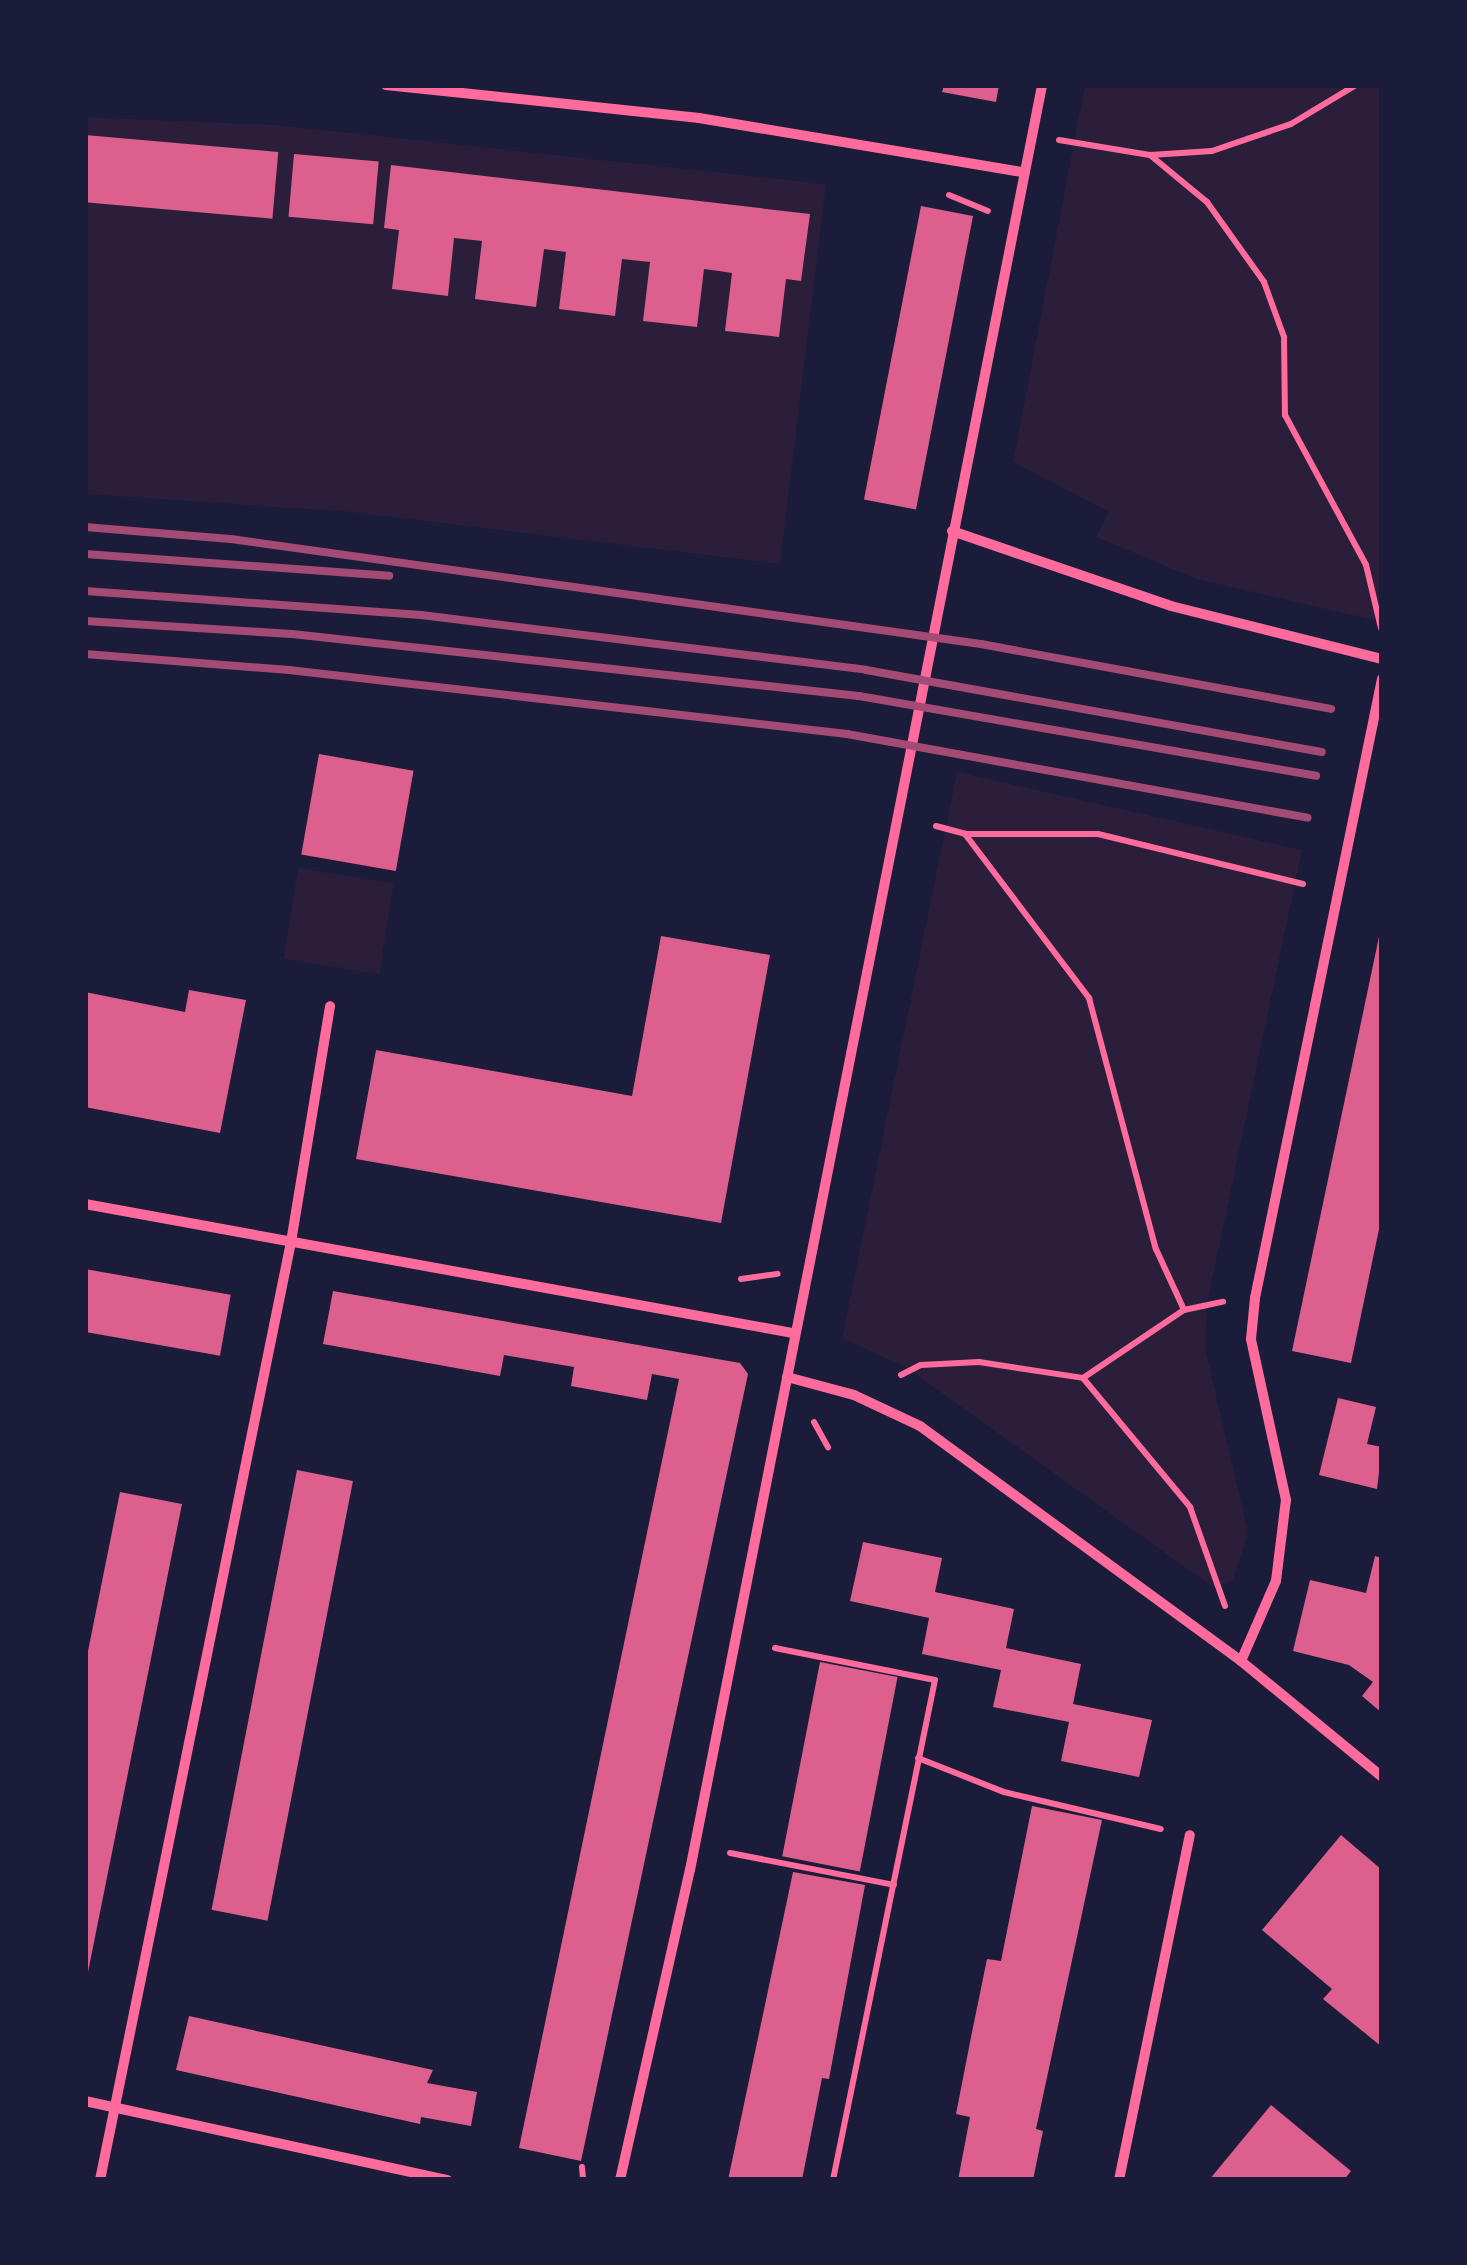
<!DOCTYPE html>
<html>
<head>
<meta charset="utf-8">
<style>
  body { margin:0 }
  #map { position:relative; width:1467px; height:2265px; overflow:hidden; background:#1b1b3a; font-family:"Fira Sans",sans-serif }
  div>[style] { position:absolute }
  .green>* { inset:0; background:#2a1e3b; transform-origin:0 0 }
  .building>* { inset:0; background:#dd5f8e; transform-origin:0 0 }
  .path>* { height:6px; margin:-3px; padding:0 3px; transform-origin:3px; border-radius:3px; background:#ff6b9d }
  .minor>* { height:10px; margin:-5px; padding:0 5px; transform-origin:5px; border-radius:5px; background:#ff6b9d }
  .rail>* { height:8px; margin:-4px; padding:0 4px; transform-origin:4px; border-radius:4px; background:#a44b75 }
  span { translate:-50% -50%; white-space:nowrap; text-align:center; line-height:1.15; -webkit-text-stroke:9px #1b1b3a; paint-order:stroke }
  .frame { position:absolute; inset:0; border:88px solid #1b1b3a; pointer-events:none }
</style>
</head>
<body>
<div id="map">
  <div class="green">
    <i style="clip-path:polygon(1085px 85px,1382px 85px,1382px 622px,1196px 579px,1096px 537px,1109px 512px,1013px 462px)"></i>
    <i style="clip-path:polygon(85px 117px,276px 125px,826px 184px,780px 564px,351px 512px,85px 494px)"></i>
    <i style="clip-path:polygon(957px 772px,1302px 850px,1207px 1304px,1205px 1348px,1248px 1532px,1233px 1580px,1214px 1588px,907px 1368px,842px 1338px)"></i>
    <i style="left:298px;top:868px;width:97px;height:92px;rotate:9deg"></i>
  </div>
  <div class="building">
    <i style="clip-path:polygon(944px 85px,999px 85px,996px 102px,942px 92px)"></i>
    <i style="left:85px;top:135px;width:194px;height:67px;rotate:5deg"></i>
    <i style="left:294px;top:154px;width:85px;height:63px;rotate:5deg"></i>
    <i style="clip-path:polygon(391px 165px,810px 214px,801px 281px,786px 279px,779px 337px,725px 331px,732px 273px,719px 271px,704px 269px,697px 327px,643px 321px,650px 262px,622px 259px,615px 316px,559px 309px,566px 252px,544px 249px,536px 307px,475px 299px,482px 241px,454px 238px,448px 296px,392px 289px,399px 230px,384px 228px)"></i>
    <i style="left:921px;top:206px;width:53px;height:299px;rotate:11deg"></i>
    <i style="left:319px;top:754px;width:96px;height:102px;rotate:10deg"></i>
    <i style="clip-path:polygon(1380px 932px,1382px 1215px,1351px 1363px,1292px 1351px)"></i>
    <i style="clip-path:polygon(661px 936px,770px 955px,721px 1223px,356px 1159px,376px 1050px,632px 1096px)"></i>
    <i style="clip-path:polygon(189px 990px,246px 1000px,220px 1133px,85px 1107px,85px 992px,185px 1012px)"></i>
    <i style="left:85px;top:1269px;width:148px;height:62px;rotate:10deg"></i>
    <i style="clip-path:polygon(333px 1291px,740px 1363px,748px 1374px,581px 2161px,519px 2148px,679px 1379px,652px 1374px,647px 1400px,571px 1386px,574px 1367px,504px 1355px,500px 1376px,323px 1344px)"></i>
    <i style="clip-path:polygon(1338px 1398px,1376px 1407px,1367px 1444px,1382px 1447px,1377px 1489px,1319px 1475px)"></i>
    <i style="left:297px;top:1470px;width:57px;height:448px;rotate:11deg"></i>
    <i style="clip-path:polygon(120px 1492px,182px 1504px,87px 1977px,85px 1666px)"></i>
    <i style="clip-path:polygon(863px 1542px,942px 1558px,935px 1592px,1014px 1609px,1006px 1648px,1081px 1664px,1073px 1704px,1152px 1720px,1139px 1777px,1061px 1761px,1069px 1722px,993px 1707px,1001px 1670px,922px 1654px,929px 1618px,850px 1601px)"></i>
    <i style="clip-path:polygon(1375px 1556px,1382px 1558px,1382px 1713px,1362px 1696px,1373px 1682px,1349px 1665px,1293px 1651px,1310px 1580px,1366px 1593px)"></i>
    <i style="left:820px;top:1662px;width:79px;height:198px;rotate:11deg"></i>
    <i style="clip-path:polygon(1032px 1806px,1102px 1820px,1036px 2129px,1043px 2131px,1033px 2180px,958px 2180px,970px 2117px,956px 2114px,971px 2037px,987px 1959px,1001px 1961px)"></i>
    <i style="clip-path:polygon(1341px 1835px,1382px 1870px,1382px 2047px,1323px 1999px,1332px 1989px,1262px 1930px)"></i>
    <i style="clip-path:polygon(793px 1872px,865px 1885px,829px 2079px,822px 2078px,802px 2180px,728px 2180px)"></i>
    <i style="clip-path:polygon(189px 2016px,433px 2070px,427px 2083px,477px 2092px,471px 2126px,421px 2117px,420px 2124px,176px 2070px)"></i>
    <i style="clip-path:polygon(1271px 2105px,1351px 2171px,1344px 2180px,1209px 2180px)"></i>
  </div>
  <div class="path">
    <i style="left:1059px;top:140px;width:92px;rotate:9.4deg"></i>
    <i style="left:1150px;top:155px;width:62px;rotate:-3.7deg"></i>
    <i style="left:1212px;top:151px;width:83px;rotate:-18.9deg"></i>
    <i style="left:1291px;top:124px;width:76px;rotate:-31deg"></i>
    <i style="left:1150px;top:155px;width:74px;rotate:39.5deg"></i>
    <i style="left:1207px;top:202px;width:98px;rotate:54.5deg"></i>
    <i style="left:1264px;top:282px;width:59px;rotate:70deg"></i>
    <i style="left:1284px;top:337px;width:78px;rotate:89.3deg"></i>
    <i style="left:1285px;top:415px;width:170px;rotate:61.6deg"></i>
    <i style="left:1366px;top:565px;width:65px;rotate:76.6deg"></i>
    <i style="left:949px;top:195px;width:42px;rotate:22.3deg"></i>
    <i style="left:936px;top:826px;width:30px;rotate:15deg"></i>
    <i style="left:965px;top:834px;width:133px"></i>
    <i style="left:1098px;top:834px;width:211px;rotate:13.7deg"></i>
    <i style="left:965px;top:834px;width:206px;rotate:52.9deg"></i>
    <i style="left:1089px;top:998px;width:260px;rotate:75.1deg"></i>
    <i style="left:1156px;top:1249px;width:67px;rotate:65.3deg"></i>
    <i style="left:741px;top:1279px;width:37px;rotate:-8deg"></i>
    <i style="left:901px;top:1375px;width:22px;rotate:-27deg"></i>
    <i style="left:921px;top:1365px;width:58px;rotate:-3deg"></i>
    <i style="left:979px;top:1362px;width:105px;rotate:8.7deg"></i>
    <i style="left:1083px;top:1378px;width:122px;rotate:-34deg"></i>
    <i style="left:1184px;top:1310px;width:40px;rotate:-12deg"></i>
    <i style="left:1083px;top:1378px;width:168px;rotate:50.3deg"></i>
    <i style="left:1190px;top:1507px;width:105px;rotate:70.5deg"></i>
    <i style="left:814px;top:1422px;width:29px;rotate:61deg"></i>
    <i style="left:775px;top:1648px;width:163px;rotate:11.3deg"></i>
    <i style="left:935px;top:1680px;width:510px;rotate:101.53deg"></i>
    <i style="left:918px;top:1758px;width:92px;rotate:21.6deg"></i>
    <i style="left:1004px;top:1792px;width:161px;rotate:13.3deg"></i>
    <i style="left:730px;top:1853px;width:167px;rotate:11deg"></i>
    <i style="left:582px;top:2167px;width:11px;rotate:85deg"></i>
  </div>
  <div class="minor">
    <i style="left:386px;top:85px;width:315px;rotate:6deg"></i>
    <i style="left:699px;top:118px;width:328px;rotate:9.5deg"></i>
    <i style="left:952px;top:531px;width:231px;rotate:18.9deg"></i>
    <i style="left:1171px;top:606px;width:218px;rotate:14.1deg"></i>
    <i style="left:85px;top:1204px;width:720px;rotate:10.33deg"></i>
    <i style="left:787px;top:1377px;width:69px;rotate:15deg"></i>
    <i style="left:854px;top:1395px;width:73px;rotate:25.2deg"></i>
    <i style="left:920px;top:1426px;width:398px;rotate:36.2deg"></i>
    <i style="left:1241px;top:1661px;width:183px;rotate:39.4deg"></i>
    <i style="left:1241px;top:1661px;width:87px;rotate:-66.4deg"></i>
    <i style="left:1276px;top:1581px;width:82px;rotate:-83deg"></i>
    <i style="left:1286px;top:1500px;width:165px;rotate:-102.3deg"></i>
    <i style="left:1251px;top:1339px;width:41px;rotate:-84.4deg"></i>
    <i style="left:1255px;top:1298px;width:632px;rotate:-78.41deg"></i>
    <i style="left:85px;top:2101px;width:371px;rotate:12.3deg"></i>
    <i style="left:100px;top:2180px;width:957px;rotate:-78.49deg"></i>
    <i style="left:291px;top:1242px;width:239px;rotate:-80.6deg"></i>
    <i style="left:620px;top:2180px;width:318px;rotate:-77.3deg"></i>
    <i style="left:690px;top:1870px;width:1819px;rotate:-78.84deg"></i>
    <i style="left:1119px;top:2180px;width:352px;rotate:-78.4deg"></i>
  </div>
  <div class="rail">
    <i style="left:85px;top:527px;width:146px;rotate:4.7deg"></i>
    <i style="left:231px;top:539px;width:757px;rotate:7.97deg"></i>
    <i style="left:981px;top:644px;width:356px;rotate:10.5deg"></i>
    <i style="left:85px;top:554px;width:305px;rotate:4.1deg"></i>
    <i style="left:85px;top:591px;width:337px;rotate:4.1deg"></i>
    <i style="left:421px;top:615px;width:448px;rotate:7deg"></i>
    <i style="left:866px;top:670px;width:463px;rotate:10.2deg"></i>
    <i style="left:85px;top:621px;width:207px;rotate:3.6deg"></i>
    <i style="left:292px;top:634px;width:570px;rotate:6.24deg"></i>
    <i style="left:859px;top:696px;width:464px;rotate:9.9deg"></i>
    <i style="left:85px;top:654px;width:205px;rotate:4.5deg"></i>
    <i style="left:289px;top:670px;width:562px;rotate:6.54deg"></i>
    <i style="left:847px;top:734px;width:468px;rotate:10.3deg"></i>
  </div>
  <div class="frame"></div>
</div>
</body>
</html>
